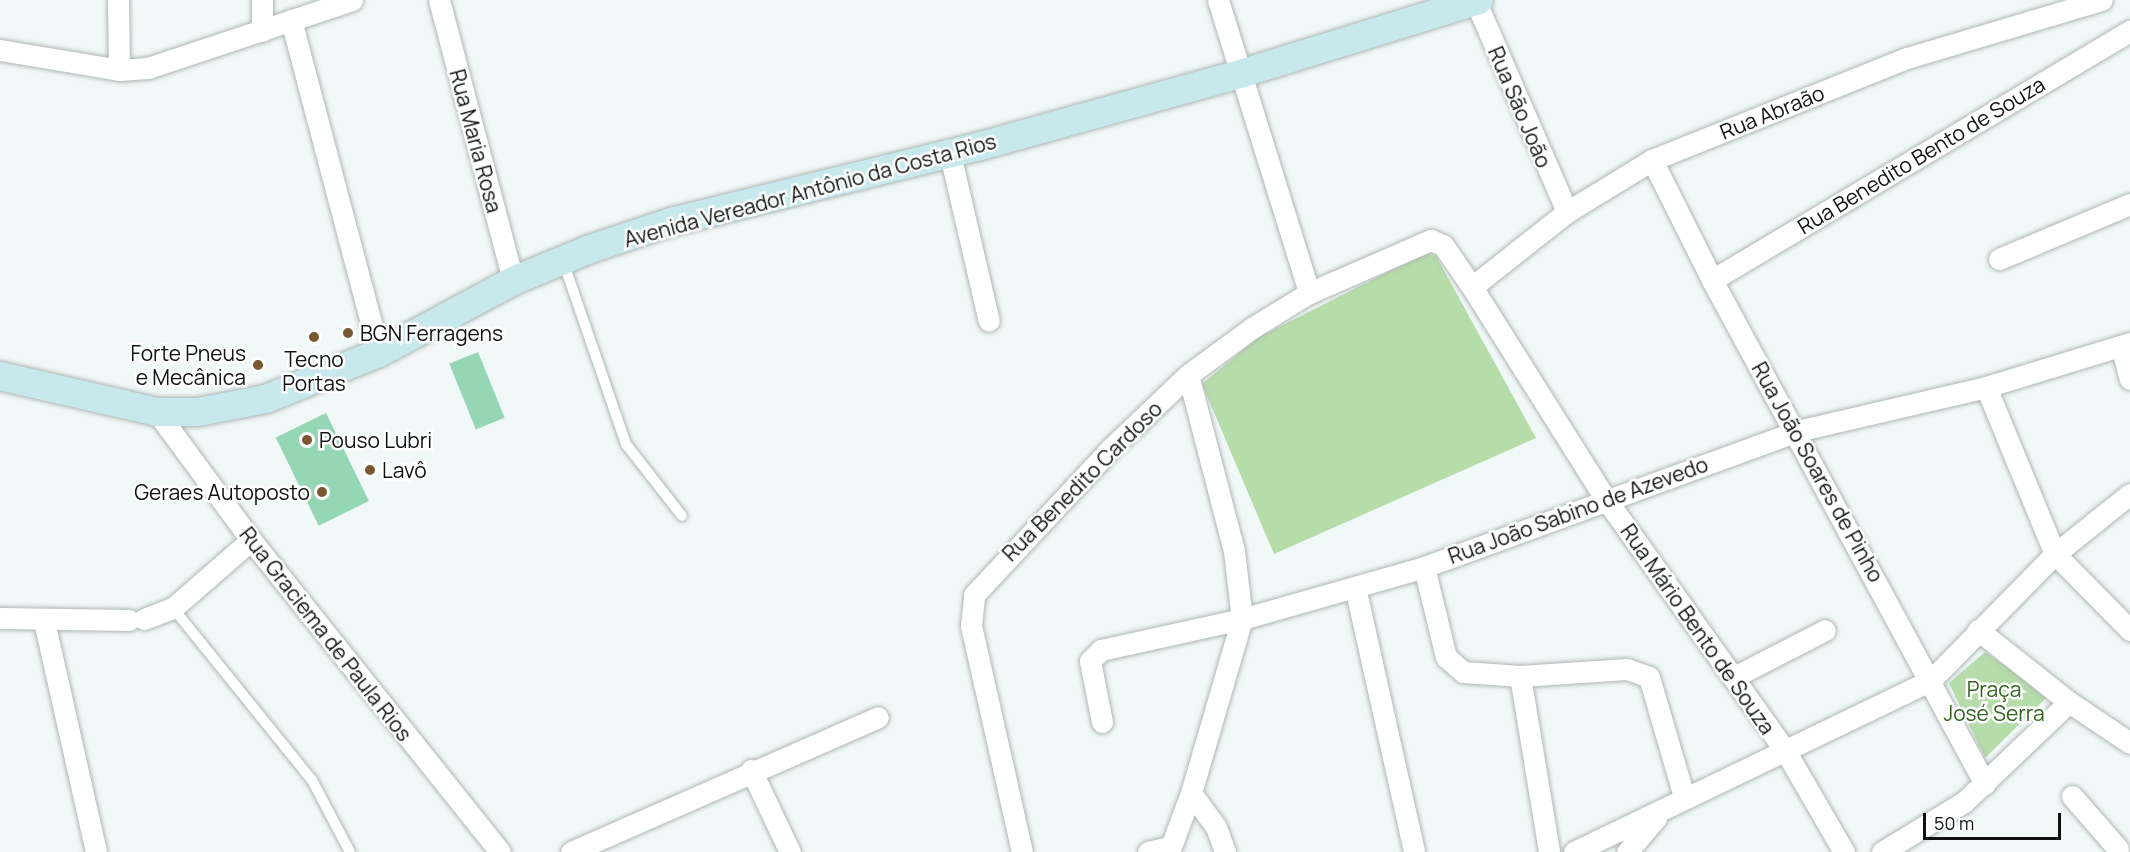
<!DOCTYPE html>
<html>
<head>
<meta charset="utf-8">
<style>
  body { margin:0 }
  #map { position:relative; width:2130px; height:852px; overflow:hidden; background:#f1f9f8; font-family:Manrope,sans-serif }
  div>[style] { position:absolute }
  .green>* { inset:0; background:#b6dcaa }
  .building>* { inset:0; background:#95d6b4; transform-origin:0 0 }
  .roads { filter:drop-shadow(0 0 2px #afb7b5) drop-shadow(0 0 2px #afb7b5) }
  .service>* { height:10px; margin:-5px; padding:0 5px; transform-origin:5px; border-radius:5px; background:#fff }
  .minor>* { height:21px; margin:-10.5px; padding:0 10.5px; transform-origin:10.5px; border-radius:10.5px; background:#fff }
  .secondary>* { height:28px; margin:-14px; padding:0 14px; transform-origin:14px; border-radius:14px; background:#c7e9ee }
  .dots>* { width:16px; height:16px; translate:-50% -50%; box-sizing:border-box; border:3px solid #fff; border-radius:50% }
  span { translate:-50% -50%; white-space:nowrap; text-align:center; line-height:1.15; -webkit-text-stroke:5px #fff; paint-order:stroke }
  .street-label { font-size:21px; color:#0f1211 }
  .poi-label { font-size:21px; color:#0f1211 }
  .left { translate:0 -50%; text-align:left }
  .right { translate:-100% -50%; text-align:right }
  .park-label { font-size:21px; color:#326320 }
  .scale { position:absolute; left:1923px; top:813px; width:138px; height:27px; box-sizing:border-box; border:3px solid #0f1211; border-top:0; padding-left:8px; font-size:18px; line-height:21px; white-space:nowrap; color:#0f1211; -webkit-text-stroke:4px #fff; paint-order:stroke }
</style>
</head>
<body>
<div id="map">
  <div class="green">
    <i style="clip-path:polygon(1425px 253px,1436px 256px,1536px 438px,1274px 554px,1202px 384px,1257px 338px)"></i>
    <i style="clip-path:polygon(1985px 652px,2048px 696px,1985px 758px,1949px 683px)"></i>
  </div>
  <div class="building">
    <i style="left:478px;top:352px;width:71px;height:31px;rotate:68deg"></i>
    <i style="left:326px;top:413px;width:98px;height:56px;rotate:64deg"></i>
  </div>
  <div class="roads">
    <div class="service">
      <i style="left:563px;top:261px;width:194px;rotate:71deg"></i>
      <i style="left:626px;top:444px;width:91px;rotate:52.1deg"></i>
      <i style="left:173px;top:608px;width:221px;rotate:51.1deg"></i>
      <i style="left:312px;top:780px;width:81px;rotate:62.2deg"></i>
    </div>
    <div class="minor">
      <i style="left:118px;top:0;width:70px;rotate:89.2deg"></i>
      <i style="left:262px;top:0;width:31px;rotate:90deg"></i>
      <i style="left:439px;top:0;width:291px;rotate:75.2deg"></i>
      <i style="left:1218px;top:0;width:307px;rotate:72.7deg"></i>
      <i style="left:1475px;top:0;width:231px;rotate:66.5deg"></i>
      <i style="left:291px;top:20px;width:344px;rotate:75.2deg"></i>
      <i style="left:0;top:50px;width:121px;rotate:9.5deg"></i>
      <i style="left:119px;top:70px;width:29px;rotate:-4deg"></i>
      <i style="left:148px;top:68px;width:215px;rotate:-18.4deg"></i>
      <i style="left:950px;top:154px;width:171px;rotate:76.9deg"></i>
      <i style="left:1652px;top:160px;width:134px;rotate:63.4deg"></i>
      <i style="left:1712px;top:280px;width:573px;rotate:61.56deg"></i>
      <i style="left:1999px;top:259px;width:142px;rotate:-22.8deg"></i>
      <i style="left:1712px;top:280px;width:487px;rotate:-30.8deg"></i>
      <i style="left:1472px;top:287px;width:121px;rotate:-38.3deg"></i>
      <i style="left:1567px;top:212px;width:100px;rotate:-31.5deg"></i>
      <i style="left:1652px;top:160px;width:275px;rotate:-21.8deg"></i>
      <i style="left:1907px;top:58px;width:203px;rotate:-16.6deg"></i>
      <i style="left:2121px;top:346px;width:34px;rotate:75deg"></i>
      <i style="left:1986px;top:387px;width:181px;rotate:67.6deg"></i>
      <i style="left:2055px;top:554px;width:107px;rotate:45.4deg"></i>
      <i style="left:157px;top:412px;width:159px;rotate:53.7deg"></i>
      <i style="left:251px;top:540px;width:399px;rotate:51.4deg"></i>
      <i style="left:1424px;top:567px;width:93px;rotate:76.3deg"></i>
      <i style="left:1446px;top:657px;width:23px;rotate:41deg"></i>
      <i style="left:1463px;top:672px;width:57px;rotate:4deg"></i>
      <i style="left:1520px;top:676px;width:107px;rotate:-3.7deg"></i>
      <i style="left:1627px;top:669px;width:23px;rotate:20deg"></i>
      <i style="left:1649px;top:677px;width:125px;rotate:73.7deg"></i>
      <i style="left:1355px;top:587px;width:271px;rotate:77.4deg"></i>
      <i style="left:0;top:618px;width:129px;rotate:0.9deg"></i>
      <i style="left:144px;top:619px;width:31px;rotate:-21deg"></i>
      <i style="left:173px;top:608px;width:103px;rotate:-41.1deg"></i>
      <i style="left:44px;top:621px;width:237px;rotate:77.3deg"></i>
      <i style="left:1978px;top:630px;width:116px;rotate:38.4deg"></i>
      <i style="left:2069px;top:702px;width:73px;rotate:33.9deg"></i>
      <i style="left:1520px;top:676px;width:178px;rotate:80.6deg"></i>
      <i style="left:1734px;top:677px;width:102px;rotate:-27.3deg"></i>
      <i style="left:1102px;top:722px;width:62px;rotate:-101.1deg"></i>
      <i style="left:1090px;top:661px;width:16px;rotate:-45deg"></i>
      <i style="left:1101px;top:650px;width:144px;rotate:-12.4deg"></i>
      <i style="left:1242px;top:619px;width:189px;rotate:-15.9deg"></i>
      <i style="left:1424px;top:567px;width:397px;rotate:-20deg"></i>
      <i style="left:1797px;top:431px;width:194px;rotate:-13.1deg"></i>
      <i style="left:1986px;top:387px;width:151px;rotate:-17deg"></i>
      <i style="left:751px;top:770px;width:91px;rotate:64.6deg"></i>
      <i style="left:1191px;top:793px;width:42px;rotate:53.7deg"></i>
      <i style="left:1216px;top:827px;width:27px;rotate:70deg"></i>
      <i style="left:2072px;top:796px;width:70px;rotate:49deg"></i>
      <i style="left:571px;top:852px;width:335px;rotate:-23.7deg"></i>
      <i style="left:1022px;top:852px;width:232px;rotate:-102.7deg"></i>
      <i style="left:971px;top:626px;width:31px;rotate:-84deg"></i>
      <i style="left:974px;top:595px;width:200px;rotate:-47deg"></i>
      <i style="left:1110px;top:449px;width:108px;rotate:-43.5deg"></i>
      <i style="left:1188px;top:375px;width:79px;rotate:-36.3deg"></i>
      <i style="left:1252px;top:328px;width:67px;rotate:-31.6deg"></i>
      <i style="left:1309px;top:293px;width:133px;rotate:-23.5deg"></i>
      <i style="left:1431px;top:240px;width:13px;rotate:23deg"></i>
      <i style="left:1443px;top:245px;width:51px;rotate:55.4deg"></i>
      <i style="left:1472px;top:287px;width:249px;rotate:57.8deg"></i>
      <i style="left:1605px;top:498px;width:312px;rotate:54.5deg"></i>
      <i style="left:1786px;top:752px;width:116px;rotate:59.9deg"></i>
      <i style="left:1148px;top:852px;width:23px;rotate:-13deg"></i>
      <i style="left:1169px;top:852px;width:63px;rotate:-69.6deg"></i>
      <i style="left:1191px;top:793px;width:181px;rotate:-73.7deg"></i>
      <i style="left:1242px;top:619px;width:68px;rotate:-96.7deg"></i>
      <i style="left:1234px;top:551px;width:182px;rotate:-104.6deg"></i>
      <i style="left:1574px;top:852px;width:396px;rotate:-25.7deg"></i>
      <i style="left:1931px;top:680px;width:177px;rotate:-45.5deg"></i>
      <i style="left:2055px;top:554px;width:96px;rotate:-38.7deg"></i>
      <i style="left:1627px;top:852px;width:45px;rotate:-49.5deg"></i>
      <i style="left:1882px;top:852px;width:96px;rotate:-31.4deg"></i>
      <i style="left:1964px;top:802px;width:145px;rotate:-43.6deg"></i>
    </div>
    <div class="secondary">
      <i style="left:0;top:376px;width:161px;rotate:12.9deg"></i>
      <i style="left:157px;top:412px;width:41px"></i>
      <i style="left:198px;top:412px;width:69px;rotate:-10.8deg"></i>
      <i style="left:266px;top:399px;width:122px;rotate:-22.2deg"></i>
      <i style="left:379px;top:353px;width:152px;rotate:-28.2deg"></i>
      <i style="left:513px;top:281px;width:83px;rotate:-22.6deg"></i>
      <i style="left:590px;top:249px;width:85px;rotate:-18.4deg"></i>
      <i style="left:671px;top:222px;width:315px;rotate:-13.8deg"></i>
      <i style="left:977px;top:147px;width:273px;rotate:-15.5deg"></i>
      <i style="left:1240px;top:74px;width:250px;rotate:-17.2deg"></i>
    </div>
  </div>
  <div class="dots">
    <i style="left:348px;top:333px;background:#79572f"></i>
    <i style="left:314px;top:337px;background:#79572f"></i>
    <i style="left:258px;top:365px;background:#79572f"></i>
    <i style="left:307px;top:440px;background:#79572f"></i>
    <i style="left:370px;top:470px;background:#79572f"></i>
    <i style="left:322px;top:492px;background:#79572f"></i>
  </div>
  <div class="street-label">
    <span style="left:1520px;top:107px;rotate:67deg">Rua São João</span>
    <span style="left:1772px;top:112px;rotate:-22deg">Rua Abraão</span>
    <span style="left:476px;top:141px;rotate:75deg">Rua Maria Rosa</span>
    <span style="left:1921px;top:155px;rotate:-31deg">Rua Benedito Bento de Souza</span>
    <span style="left:810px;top:190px;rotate:-15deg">Avenida Vereador Antônio da Costa Rios</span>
    <span style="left:1818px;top:472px;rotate:61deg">Rua João Soares de Pinho</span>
    <span style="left:1082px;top:481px;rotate:-45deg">Rua Benedito Cardoso</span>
    <span style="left:1578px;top:510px;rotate:-20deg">Rua João Sabino de Azevedo</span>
    <span style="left:1698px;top:629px;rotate:55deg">Rua Mário Bento de Souza</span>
    <span style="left:326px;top:634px;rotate:52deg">Rua Graciema de Paula Rios</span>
  </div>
  <div class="poi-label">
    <span class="left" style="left:360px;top:333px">BGN Ferragens</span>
    <span class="right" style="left:246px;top:365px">Forte Pneus<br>e Mecânica</span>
    <span style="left:314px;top:371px">Tecno<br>Portas</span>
    <span class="left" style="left:319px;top:440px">Pouso Lubri</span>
    <span class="left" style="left:382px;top:470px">Lavô</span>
    <span class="right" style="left:310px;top:492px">Geraes Autoposto</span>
  </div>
  <div class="park-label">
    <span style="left:1994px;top:701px">Praça<br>José Serra</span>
  </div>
  <div class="scale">50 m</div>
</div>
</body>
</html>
